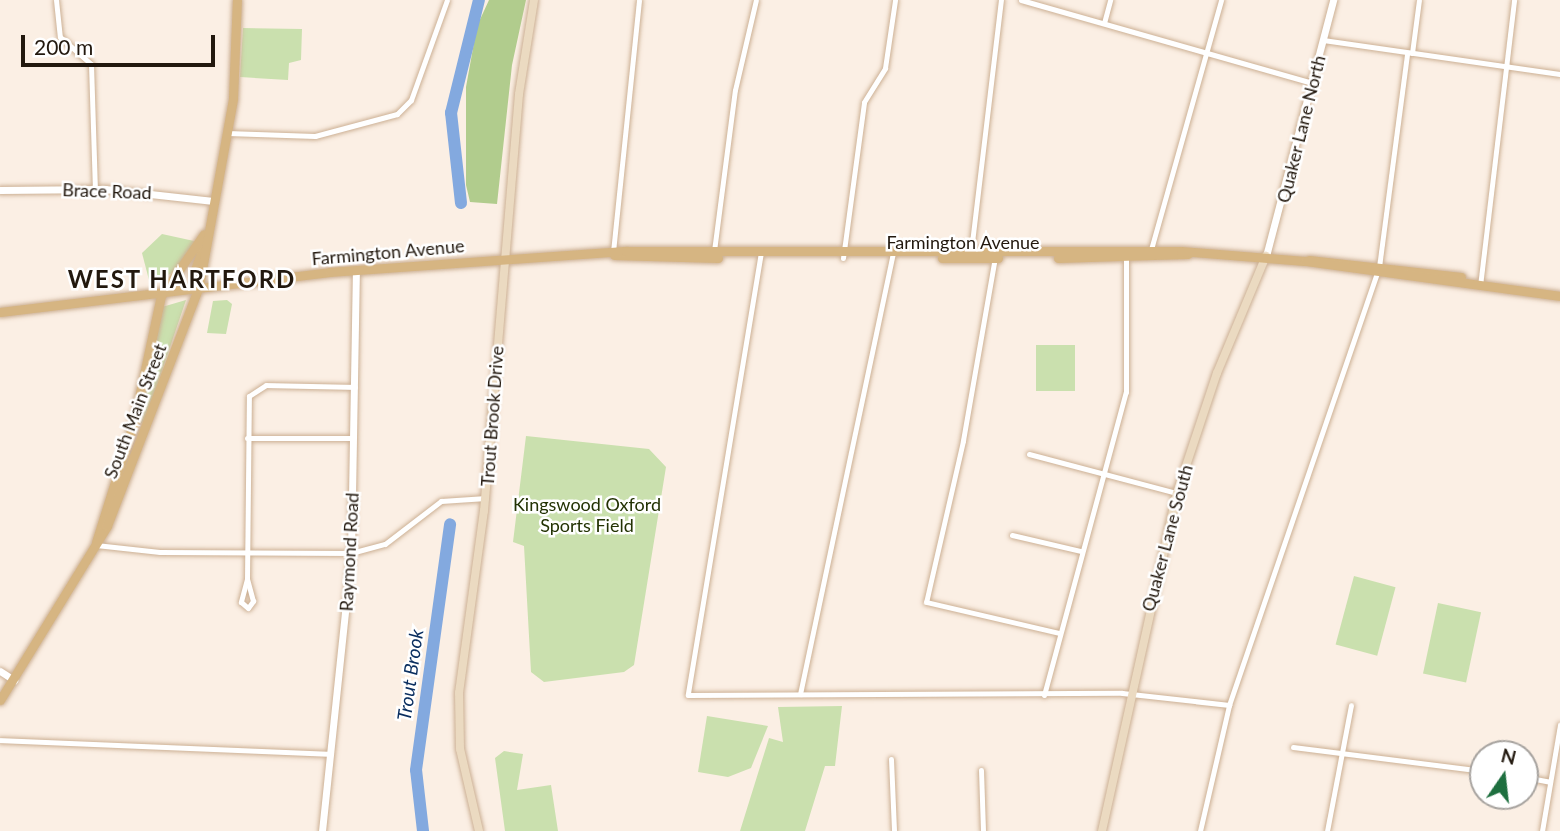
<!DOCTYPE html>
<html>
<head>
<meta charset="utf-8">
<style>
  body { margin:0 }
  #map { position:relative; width:1560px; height:831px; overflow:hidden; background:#fbefe4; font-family:Lato,sans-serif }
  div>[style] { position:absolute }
  .green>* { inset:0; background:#cae0ae; transform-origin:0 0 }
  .forest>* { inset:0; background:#b1cc8d }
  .river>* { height:12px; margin:-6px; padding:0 6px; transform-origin:6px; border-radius:6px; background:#83a9df }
  .roads { filter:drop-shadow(0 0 2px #ccb094) drop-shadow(0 0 2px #ccb094) }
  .minor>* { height:5px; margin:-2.5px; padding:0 2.5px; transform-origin:2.5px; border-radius:2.5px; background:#fff }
  .tertiary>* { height:7px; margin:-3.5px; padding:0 3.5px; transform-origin:3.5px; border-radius:3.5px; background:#fff }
  .secondary>* { height:8px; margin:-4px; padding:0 4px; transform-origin:4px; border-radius:4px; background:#ebdac1 }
  .primary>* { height:9px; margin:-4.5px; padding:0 4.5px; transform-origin:4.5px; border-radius:4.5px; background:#d6b582 }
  span { translate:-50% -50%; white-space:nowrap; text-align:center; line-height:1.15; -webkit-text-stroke:5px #fff; paint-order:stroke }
  .street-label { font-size:18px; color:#22180e }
  .park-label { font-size:18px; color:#223203 }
  .water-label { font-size:19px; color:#0b2f60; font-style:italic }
  .district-label { font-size:24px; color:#22180e; font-weight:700; letter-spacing:2px }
  .north { position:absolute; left:1469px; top:740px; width:70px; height:70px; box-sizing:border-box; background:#fff; border:2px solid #a7a39f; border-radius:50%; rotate:14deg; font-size:19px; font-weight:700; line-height:28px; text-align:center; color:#22180e }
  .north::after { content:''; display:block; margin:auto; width:24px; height:32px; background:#1e6f3f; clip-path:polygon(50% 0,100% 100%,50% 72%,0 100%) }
  .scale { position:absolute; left:21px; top:35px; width:194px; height:32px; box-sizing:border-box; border:4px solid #22180e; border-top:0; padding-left:9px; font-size:21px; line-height:24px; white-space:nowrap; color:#22180e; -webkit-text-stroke:5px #fff; paint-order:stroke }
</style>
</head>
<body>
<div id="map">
  <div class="green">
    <i style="clip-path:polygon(243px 28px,302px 29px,301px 60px,289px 63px,288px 80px,240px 77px)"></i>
    <i style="clip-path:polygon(162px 234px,194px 241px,193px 246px,171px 274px,149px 280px,142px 253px)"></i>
    <i style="clip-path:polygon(186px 300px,145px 421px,139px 424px,162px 307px)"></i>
    <i style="clip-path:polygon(227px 300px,232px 304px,226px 334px,207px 333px,213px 301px)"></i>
    <i style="left:1036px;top:345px;width:39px;height:46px"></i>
    <i style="clip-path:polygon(526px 436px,649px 449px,666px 467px,634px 665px,624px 672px,544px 682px,531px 672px,524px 546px,513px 542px)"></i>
    <i style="left:1354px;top:576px;width:43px;height:71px;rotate:15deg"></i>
    <i style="left:1438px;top:603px;width:44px;height:72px;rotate:12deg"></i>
    <i style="clip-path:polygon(842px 706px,835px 766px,825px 766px,805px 831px,740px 831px,769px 738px,783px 742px,778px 707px)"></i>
    <i style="clip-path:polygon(707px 716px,768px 726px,751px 768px,728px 777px,698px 772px)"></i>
    <i style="clip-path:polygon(504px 751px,523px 754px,517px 790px,551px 785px,558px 831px,505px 831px,495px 758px)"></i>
  </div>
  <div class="forest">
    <i style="clip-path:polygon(489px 0,526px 0,512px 65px,497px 204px,470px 202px,466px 185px,466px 87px,477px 26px)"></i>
  </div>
  <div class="river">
    <i style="left:461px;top:203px;width:91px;rotate:-96.3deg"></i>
    <i style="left:451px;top:113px;width:116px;rotate:-76.1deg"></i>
    <i style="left:423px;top:831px;width:61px;rotate:-96.5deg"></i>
    <i style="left:416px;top:770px;width:248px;rotate:-82.1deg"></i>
  </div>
  <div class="roads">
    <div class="minor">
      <i style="left:56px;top:0;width:37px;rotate:84deg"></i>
      <i style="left:60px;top:37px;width:41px;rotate:41.1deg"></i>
      <i style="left:91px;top:64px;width:125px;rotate:88.2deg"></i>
      <i style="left:1021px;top:0;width:303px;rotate:15.9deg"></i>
      <i style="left:1104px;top:23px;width:24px;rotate:-75deg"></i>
      <i style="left:1323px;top:40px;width:239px;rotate:8.2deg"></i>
      <i style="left:1412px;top:53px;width:53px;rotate:-82.5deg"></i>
      <i style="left:227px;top:133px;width:88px;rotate:2deg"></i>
      <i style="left:315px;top:136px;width:85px;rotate:-15deg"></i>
      <i style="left:397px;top:114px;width:20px;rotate:-45deg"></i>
      <i style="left:411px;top:100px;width:106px;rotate:-70.2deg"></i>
      <i style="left:714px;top:251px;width:162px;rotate:-82.6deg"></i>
      <i style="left:735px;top:90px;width:92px;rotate:-76.9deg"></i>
      <i style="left:971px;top:251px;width:253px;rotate:-83.2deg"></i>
      <i style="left:613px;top:252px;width:253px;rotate:-84.1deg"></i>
      <i style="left:761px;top:252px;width:449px;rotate:99.4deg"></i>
      <i style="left:688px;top:695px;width:434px;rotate:-0.3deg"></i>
      <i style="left:1122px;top:693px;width:108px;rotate:6.4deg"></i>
      <i style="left:1150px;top:253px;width:263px;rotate:-74.3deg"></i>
      <i style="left:995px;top:257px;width:187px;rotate:99.9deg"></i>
      <i style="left:963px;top:441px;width:165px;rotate:102.9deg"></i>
      <i style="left:926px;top:602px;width:137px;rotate:13.1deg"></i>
      <i style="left:843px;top:258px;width:157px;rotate:-82.3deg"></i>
      <i style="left:864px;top:102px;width:40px;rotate:-58deg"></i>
      <i style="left:885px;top:68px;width:69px;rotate:-81.6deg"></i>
      <i style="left:1480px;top:286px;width:288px;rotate:-83.2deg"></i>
      <i style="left:247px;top:438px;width:106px"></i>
      <i style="left:1029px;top:454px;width:153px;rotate:14.8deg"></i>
      <i style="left:1012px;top:535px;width:71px;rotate:13.1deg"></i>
      <i style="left:96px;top:545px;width:64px;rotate:6.2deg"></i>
      <i style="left:160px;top:552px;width:191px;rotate:0.3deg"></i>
      <i style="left:351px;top:553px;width:35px;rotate:-15deg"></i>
      <i style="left:385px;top:544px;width:71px;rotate:-37.5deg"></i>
      <i style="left:441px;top:501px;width:45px;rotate:-3.8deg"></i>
      <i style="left:247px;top:579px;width:24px;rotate:105deg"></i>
      <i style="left:241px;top:602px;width:9px;rotate:41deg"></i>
      <i style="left:248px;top:608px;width:9px;rotate:-54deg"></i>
      <i style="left:253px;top:601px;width:23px;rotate:-105deg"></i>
      <i style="left:247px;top:579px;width:183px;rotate:-89.4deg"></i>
      <i style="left:249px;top:396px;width:20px;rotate:-33deg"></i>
      <i style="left:266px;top:385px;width:89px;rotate:1.3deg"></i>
      <i style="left:800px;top:694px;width:452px;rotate:-78.1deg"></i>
      <i style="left:1044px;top:695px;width:314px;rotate:-74.9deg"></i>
      <i style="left:1126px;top:392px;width:137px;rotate:-90deg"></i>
      <i style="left:0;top:740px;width:331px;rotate:2.4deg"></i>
      <i style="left:1293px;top:747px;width:192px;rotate:7.2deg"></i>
      <i style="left:891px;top:759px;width:72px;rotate:87.6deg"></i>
      <i style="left:981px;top:770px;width:61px;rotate:88.1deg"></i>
      <i style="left:1525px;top:777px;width:25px;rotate:11deg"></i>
      <i style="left:1200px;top:831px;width:129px;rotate:-77deg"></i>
      <i style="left:1229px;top:705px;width:463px;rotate:-71.1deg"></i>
      <i style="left:1379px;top:267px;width:216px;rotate:-82.5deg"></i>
      <i style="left:1327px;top:831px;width:128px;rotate:-79.2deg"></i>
      <i style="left:1542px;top:831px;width:108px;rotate:-80.4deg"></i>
    </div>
    <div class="tertiary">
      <i style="left:0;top:190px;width:105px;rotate:-0.5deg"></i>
      <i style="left:105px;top:189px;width:109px;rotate:6.3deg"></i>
      <i style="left:1266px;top:256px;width:265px;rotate:-75.3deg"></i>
      <i style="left:0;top:671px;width:17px;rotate:33deg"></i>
      <i style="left:322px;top:831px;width:280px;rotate:-84deg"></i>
      <i style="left:351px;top:553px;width:282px;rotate:-89deg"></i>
    </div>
    <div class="secondary">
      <i style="left:479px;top:831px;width:84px;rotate:-103deg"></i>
      <i style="left:460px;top:749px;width:56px;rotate:-91deg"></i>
      <i style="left:459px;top:693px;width:184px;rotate:-82.2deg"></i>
      <i style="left:484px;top:511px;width:418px;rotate:-85.2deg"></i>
      <i style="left:519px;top:94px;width:95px;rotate:-80.9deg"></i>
      <i style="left:1102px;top:831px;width:346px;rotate:-77.5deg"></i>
      <i style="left:1177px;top:493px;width:126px;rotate:-71.6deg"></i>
      <i style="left:1217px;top:373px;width:127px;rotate:-67.3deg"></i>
    </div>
    <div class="primary">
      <i style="left:614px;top:255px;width:104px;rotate:1.7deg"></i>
      <i style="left:942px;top:258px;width:56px"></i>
      <i style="left:1058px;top:258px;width:130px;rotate:-1.8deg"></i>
      <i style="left:1309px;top:260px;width:153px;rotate:6.4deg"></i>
      <i style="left:199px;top:286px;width:13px;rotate:-119deg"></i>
      <i style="left:193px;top:275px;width:27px;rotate:-70deg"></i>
      <i style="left:0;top:312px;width:332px;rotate:-6.9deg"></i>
      <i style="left:330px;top:272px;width:297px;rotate:-4.1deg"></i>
      <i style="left:626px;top:251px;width:555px"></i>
      <i style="left:1181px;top:251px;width:124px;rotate:4.6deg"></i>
      <i style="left:1305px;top:261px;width:257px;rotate:7.8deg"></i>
      <i style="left:96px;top:542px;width:123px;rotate:-72.5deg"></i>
      <i style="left:133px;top:425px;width:132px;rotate:-77.8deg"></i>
      <i style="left:161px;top:296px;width:75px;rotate:-55.3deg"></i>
      <i style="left:0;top:700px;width:204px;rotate:-58.4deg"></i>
      <i style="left:107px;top:526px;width:257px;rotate:-69deg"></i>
      <i style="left:199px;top:286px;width:191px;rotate:-79.7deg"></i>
      <i style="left:233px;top:98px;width:98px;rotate:-87.7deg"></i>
    </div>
  </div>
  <div class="street-label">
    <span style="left:1301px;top:129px;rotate:-76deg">Quaker Lane North</span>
    <span style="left:107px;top:191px;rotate:2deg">Brace Road</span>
    <span style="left:963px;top:242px">Farmington Avenue</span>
    <span style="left:388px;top:252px;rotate:-5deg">Farmington Avenue</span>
    <span style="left:135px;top:411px;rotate:-69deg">South Main Street</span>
    <span style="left:492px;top:416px;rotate:-86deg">Trout Brook Drive</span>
    <span style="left:1167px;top:538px;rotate:-75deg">Quaker Lane South</span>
    <span style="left:349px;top:552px;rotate:-87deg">Raymond Road</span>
  </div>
  <div class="park-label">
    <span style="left:587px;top:515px">Kingswood Oxford<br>Sports Field</span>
  </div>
  <div class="water-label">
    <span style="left:410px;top:675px;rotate:-82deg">Trout Brook</span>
  </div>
  <div class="district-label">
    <span style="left:182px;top:279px">WEST HARTFORD</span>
  </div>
  <div class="north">N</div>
  <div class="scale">200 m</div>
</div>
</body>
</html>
